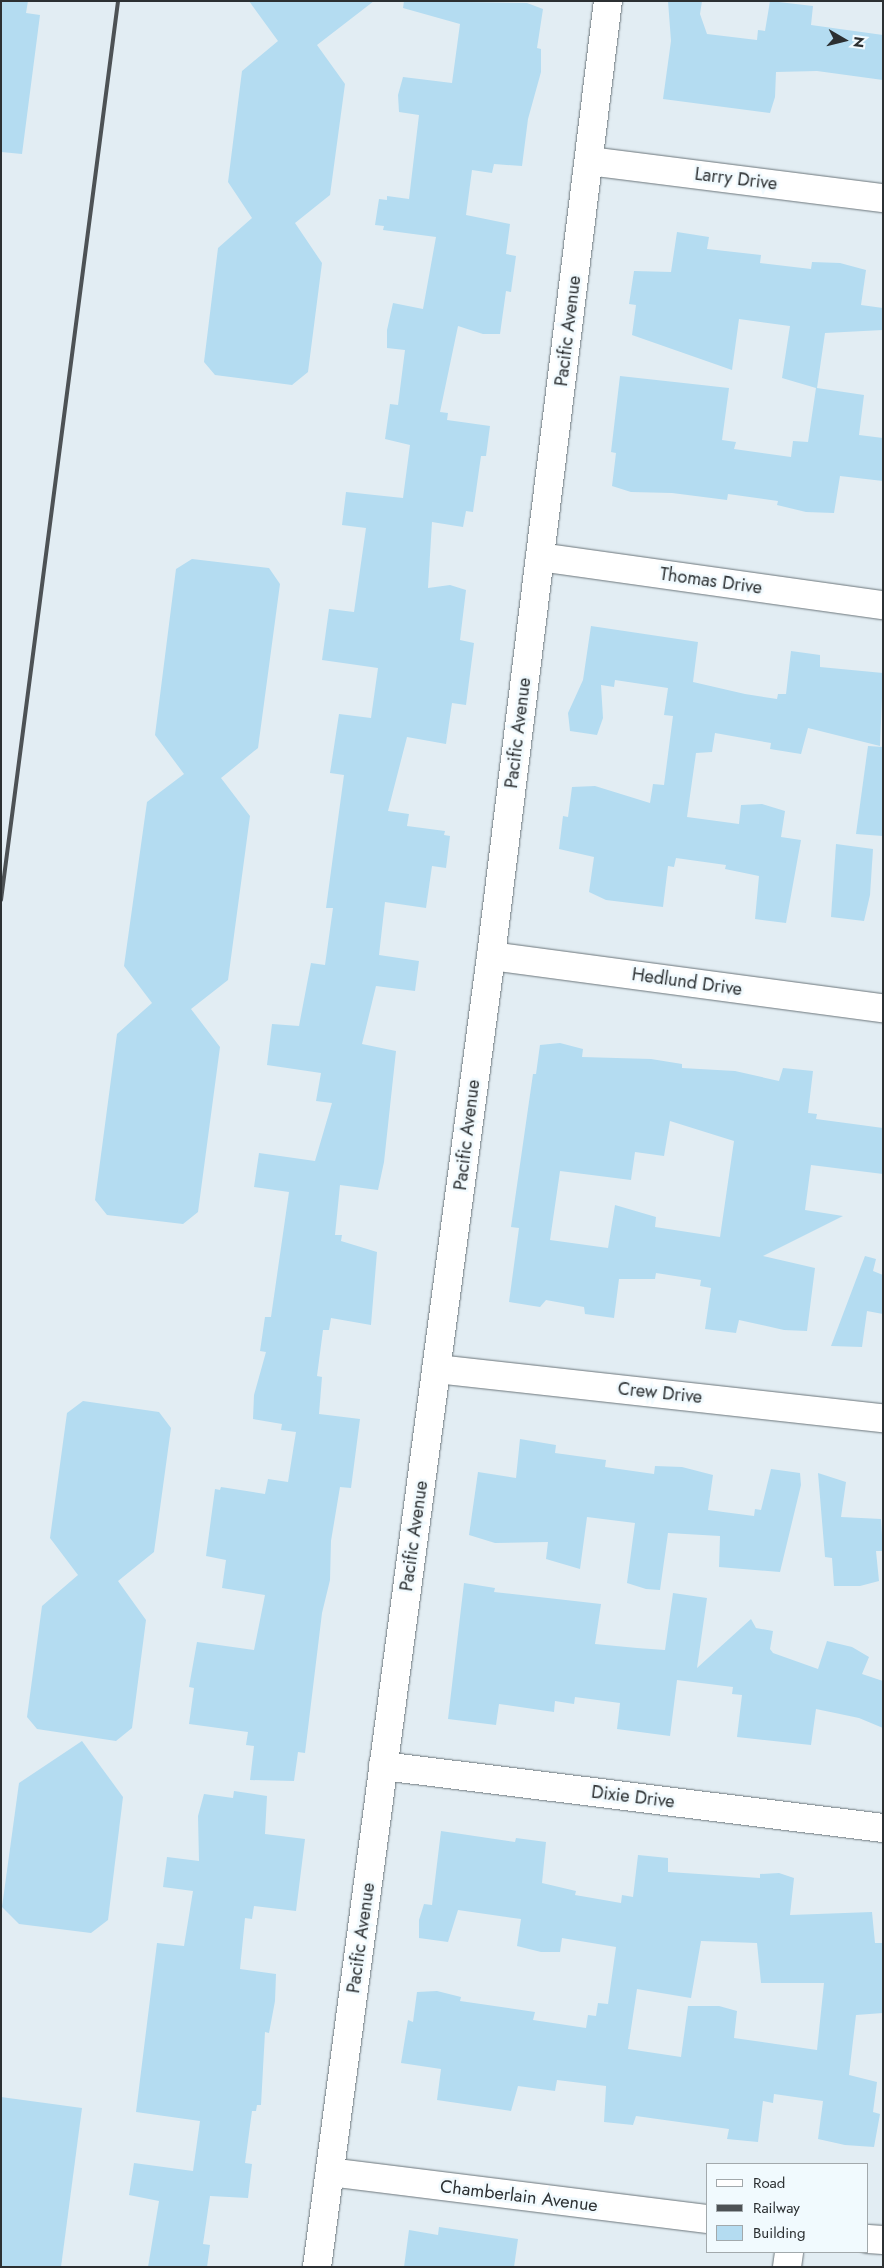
<!DOCTYPE html>
<html>
<head>
<meta charset="utf-8">
<style>
  body { margin:0 }
  #map { position:relative; width:884px; height:2268px; overflow:hidden; background:#e2edf3; font-family:Jost,sans-serif }
  div>[style] { position:absolute }
  .building>* { inset:0; background:#b4dcf1 }
  .roads { filter:drop-shadow(0 0 1px #6b757a) drop-shadow(0 0 1px #6b757a) }
  .minor>* { height:28px; margin:-14px; padding:0 14px; transform-origin:14px; border-radius:14px; background:#fff }
  .rail>* { height:4px; margin:-2px; padding:0 2px; transform-origin:2px; border-radius:2px; background:#4d5255 }
  span { translate:-50% -50%; white-space:nowrap; text-align:center; line-height:1.15; -webkit-text-stroke:5px #f1fafe; paint-order:stroke }
  .street-label { font-size:18px; color:#2c3032 }
  .frame { position:absolute; inset:0; border:2px solid #2c3032; pointer-events:none }
  .legend { position:absolute; left:706px; top:2163px; width:162px; height:90px; box-sizing:border-box; background:#f1fafe; border:1px solid #a2a9ac; margin:0; padding:6px 9px; list-style:none; font-size:15px; color:#2c3032 }
  .legend li { display:flex; align-items:center; gap:10px; height:25px }
  .legend b { width:25px; border:1px solid #a2a9ac }
  .north { position:absolute; left:819px; top:15px; width:50px; height:50px; -webkit-text-stroke:4px #f1fafe; paint-order:stroke; rotate:98deg; font-size:14px; font-weight:700; line-height:20px; text-align:center; color:#2c3032 }
  .north::after { content:''; display:block; margin:auto; width:18px; height:22px; background:#2c3032; clip-path:polygon(50% 0,100% 100%,50% 72%,0 100%) }
</style>
</head>
<body>
<div id="map">
  <div class="building">
    <i style="clip-path:polygon(1px 1px,28px 1px,26px 13px,40px 15px,22px 154px,1px 152px)"></i>
    <i style="clip-path:polygon(249px 1px,374px 1px,317px 45px,345px 84px,330px 195px,295px 223px,322px 263px,308px 372px,292px 385px,215px 375px,204px 362px,218px 248px,252px 218px,228px 182px,242px 71px,278px 41px)"></i>
    <i style="clip-path:polygon(404px 1px,527px 3px,543px 9px,537px 48px,541px 49px,541px 72px,528px 119px,522px 166px,494px 164px,492px 173px,472px 170px,466px 215px,510px 224px,506px 254px,516px 256px,511px 292px,506px 291px,500px 334px,483px 334px,458px 326px,440px 412px,448px 413px,447px 420px,490px 426px,486px 456px,481px 456px,473px 512px,466px 511px,463px 527px,432px 522px,428px 588px,450px 585px,466px 590px,460px 640px,474px 643px,466px 705px,452px 703px,446px 744px,407px 737px,388px 811px,409px 814px,407px 826px,445px 831px,444px 835px,450px 836px,446px 868px,432px 866px,426px 908px,385px 902px,379px 955px,419px 961px,415px 991px,376px 986px,362px 1044px,396px 1051px,384px 1162px,378px 1190px,340px 1185px,335px 1235px,342px 1235px,341px 1241px,377px 1252px,371px 1325px,331px 1318px,329px 1330px,323px 1330px,317px 1376px,322px 1377px,319px 1414px,360px 1419px,351px 1488px,340px 1487px,331px 1541px,330px 1580px,322px 1613px,305px 1753px,298px 1752px,294px 1781px,250px 1780px,254px 1746px,246px 1745px,248px 1732px,189px 1724px,194px 1688px,189px 1687px,197px 1642px,254px 1650px,265px 1595px,222px 1588px,226px 1560px,206px 1556px,215px 1489px,220px 1490px,221px 1487px,265px 1494px,268px 1479px,288px 1482px,296px 1432px,281px 1430px,282px 1424px,253px 1419px,254px 1395px,266px 1352px,260px 1351px,265px 1317px,271px 1317px,289px 1192px,254px 1187px,259px 1153px,315px 1161px,332px 1103px,316px 1101px,321px 1073px,267px 1065px,272px 1024px,299px 1026px,311px 963px,325px 965px,333px 908px,326px 908px,344px 775px,330px 773px,339px 714px,371px 718px,378px 668px,322px 660px,329px 609px,354px 612px,366px 528px,342px 525px,346px 492px,403px 498px,410px 445px,385px 439px,390px 404px,398px 405px,405px 350px,387px 348px,387px 330px,393px 303px,423px 309px,436px 237px,383px 230px,384px 226px,375px 225px,379px 199px,387px 200px,387px 196px,409px 199px,419px 115px,399px 112px,398px 95px,403px 77px,452px 83px,460px 24px,403px 8px)"></i>
    <i style="clip-path:polygon(668px 1px,702px 1px,700px 14px,707px 34px,757px 40px,758px 30px,765px 31px,770px 1px,813px 6px,811px 25px,883px 35px,883px 80px,817px 71px,776px 72px,775px 97px,770px 113px,663px 99px,671px 41px)"></i>
    <i style="clip-path:polygon(677px 232px,709px 237px,707px 249px,761px 255px,760px 263px,811px 269px,812px 262px,840px 263px,866px 270px,861px 305px,883px 308px,883px 330px,825px 333px,817px 388px,864px 395px,859px 435px,883px 438px,883px 481px,840px 476px,834px 513px,806px 512px,777px 505px,778px 501px,728px 494px,727px 500px,672px 493px,631px 492px,612px 486px,616px 453px,611px 452px,620px 376px,729px 388px,722px 440px,736px 442px,734px 449px,791px 457px,793px 441px,808px 442px,816px 388px,782px 378px,790px 326px,739px 319px,732px 370px,632px 335px,636px 305px,629px 304px,634px 271px,671px 272px)"></i>
    <i style="clip-path:polygon(192px 559px,269px 568px,280px 584px,258px 748px,221px 778px,250px 816px,228px 980px,191px 1009px,220px 1047px,198px 1212px,183px 1224px,107px 1215px,95px 1200px,117px 1034px,152px 1003px,124px 966px,147px 802px,184px 774px,155px 735px,176px 569px)"></i>
    <i style="clip-path:polygon(591px 626px,698px 642px,693px 682px,745px 694px,777px 699px,778px 694px,786px 694px,791px 651px,820px 655px,820px 667px,883px 673px,880px 746px,808px 728px,801px 754px,770px 749px,771px 743px,715px 733px,712px 752px,696px 753px,687px 817px,739px 824px,741px 805px,762px 804px,785px 811px,781px 837px,801px 840px,786px 923px,755px 919px,759px 876px,725px 869px,726px 865px,676px 858px,674px 867px,668px 866px,663px 907px,606px 900px,589px 892px,594px 857px,559px 849px,563px 816px,568px 817px,572px 787px,595px 786px,650px 803px,653px 784px,664px 785px,673px 716px,664px 715px,668px 688px,615px 680px,614px 687px,601px 685px,603px 718px,597px 735px,570px 731px,568px 713px,583px 680px)"></i>
    <i style="clip-path:polygon(868px 746px,883px 747px,883px 836px,856px 834px)"></i>
    <i style="clip-path:polygon(836px 844px,873px 849px,870px 895px,864px 921px,831px 917px)"></i>
    <i style="clip-path:polygon(evenodd,560px 1043px,583px 1049px,582px 1057px,651px 1059px,682px 1064px,682px 1068px,735px 1071px,779px 1081px,783px 1068px,813px 1071px,808px 1113px,817px 1114px,816px 1119px,883px 1128px,883px 1174px,811px 1165px,805px 1210px,843px 1216px,763px 1256px,815px 1268px,807px 1331px,784px 1330px,739px 1320px,736px 1333px,705px 1329px,711px 1288px,700px 1286px,701px 1280px,656px 1273px,655px 1279px,619px 1279px,614px 1318px,585px 1314px,584px 1307px,546px 1300px,540px 1307px,509px 1302px,519px 1228px,511px 1227px,533px 1074px,536px 1074px,540px 1045px,560px 1043px,670px 1121px,734px 1141px,720px 1237px,655px 1227px,656px 1217px,615px 1205px,608px 1248px,550px 1240px,560px 1171px,631px 1180px,635px 1152px,664px 1156px,670px 1121px)"></i>
    <i style="clip-path:polygon(865px 1256px,876px 1259px,873px 1271px,883px 1275px,883px 1314px,867px 1311px,862px 1347px,831px 1346px)"></i>
    <i style="clip-path:polygon(83px 1401px,159px 1412px,171px 1428px,154px 1552px,118px 1581px,146px 1620px,132px 1728px,116px 1741px,37px 1729px,27px 1717px,42px 1606px,78px 1575px,50px 1538px,67px 1413px)"></i>
    <i style="clip-path:polygon(520px 1439px,556px 1445px,555px 1453px,606px 1460px,605px 1467px,654px 1474px,655px 1466px,682px 1467px,713px 1475px,708px 1510px,754px 1516px,755px 1509px,761px 1510px,771px 1469px,800px 1473px,801px 1485px,780px 1572px,719px 1567px,720px 1536px,668px 1533px,660px 1590px,646px 1589px,627px 1583px,635px 1523px,587px 1517px,580px 1569px,546px 1559px,548px 1542px,495px 1543px,469px 1535px,478px 1472px,516px 1478px)"></i>
    <i style="clip-path:polygon(818px 1473px,846px 1482px,841px 1517px,881px 1519px,883px 1551px,876px 1551px,879px 1581px,860px 1586px,834px 1586px,832px 1558px,825px 1557px)"></i>
    <i style="clip-path:polygon(464px 1583px,495px 1588px,494px 1592px,601px 1604px,595px 1644px,637px 1648px,665px 1650px,673px 1593px,707px 1598px,697px 1668px,751px 1619px,756px 1628px,773px 1631px,770px 1649px,773px 1653px,818px 1669px,827px 1641px,852px 1647px,869px 1657px,862px 1674px,883px 1681px,883px 1728px,859px 1718px,816px 1709px,811px 1745px,737px 1737px,742px 1695px,732px 1694px,733px 1687px,677px 1680px,670px 1736px,617px 1729px,620px 1703px,575px 1697px,574px 1704px,555px 1701px,554px 1712px,499px 1704px,496px 1725px,448px 1719px)"></i>
    <i style="clip-path:polygon(82px 1741px,123px 1797px,108px 1920px,91px 1933px,19px 1924px,2px 1907px,19px 1783px)"></i>
    <i style="clip-path:polygon(234px 1791px,267px 1796px,265px 1834px,305px 1839px,296px 1911px,254px 1906px,252px 1919px,245px 1918px,240px 1969px,276px 1974px,275px 2001px,269px 2033px,265px 2032px,261px 2105px,257px 2105px,256px 2111px,252px 2111px,245px 2163px,252px 2164px,248px 2198px,210px 2196px,203px 2244px,210px 2245px,207px 2267px,148px 2267px,159px 2201px,129px 2195px,134px 2163px,193px 2171px,200px 2121px,136px 2112px,157px 1943px,184px 1946px,193px 1891px,163px 1887px,167px 1857px,199px 1861px,198px 1816px,204px 1794px,233px 1798px)"></i>
    <i style="clip-path:polygon(evenodd,441px 1831px,515px 1842px,516px 1838px,546px 1842px,542px 1883px,576px 1891px,575px 1895px,621px 1903px,622px 1895px,633px 1897px,638px 1855px,668px 1858px,668px 1872px,760px 1878px,760px 1874px,779px 1873px,794px 1878px,790px 1915px,872px 1912px,875px 1943px,883px 1943px,883px 2013px,856px 2015px,849px 2075px,877px 2082px,873px 2112px,880px 2114px,874px 2147px,845px 2145px,818px 2139px,823px 2101px,774px 2094px,773px 2103px,763px 2101px,758px 2142px,727px 2139px,729px 2129px,636px 2116px,633px 2125px,604px 2122px,606px 2086px,557px 2080px,555px 2091px,518px 2086px,511px 2111px,437px 2100px,441px 2069px,401px 2063px,408px 2020px,413px 2022px,417px 1992px,437px 1991px,461px 1997px,460px 2001px,535px 2012px,533px 2020px,586px 2028px,588px 2015px,596px 2016px,598px 2003px,608px 2004px,616px 1947px,562px 1938px,560px 1952px,541px 1952px,517px 1946px,521px 1919px,458px 1910px,448px 1942px,419px 1938px,419px 1920px,424px 1904px,432px 1905px,441px 1831px,701px 1941px,757px 1943px,761px 1983px,824px 1983px,817px 2050px,734px 2038px,737px 2011px,719px 2006px,688px 2006px,681px 2057px,628px 2049px,637px 1989px,691px 1998px,701px 1941px)"></i>
    <i style="clip-path:polygon(1px 2097px,82px 2108px,61px 2267px,1px 2267px)"></i>
    <i style="clip-path:polygon(439px 2227px,518px 2239px,514px 2267px,404px 2267px,409px 2230px,438px 2235px)"></i>
  </div>
  <div class="roads">
    <div class="minor">
      <i style="left:589px;top:161px;width:296px;rotate:7.2deg"></i>
      <i style="left:540px;top:557px;width:346px;rotate:8deg"></i>
      <i style="left:491px;top:956px;width:395px;rotate:7.6deg"></i>
      <i style="left:437px;top:1369px;width:449px;rotate:6.3deg"></i>
      <i style="left:383px;top:1766px;width:504px;rotate:7.07deg"></i>
      <i style="left:330px;top:2172px;width:381px;rotate:7.1deg"></i>
      <i style="left:868px;top:2239px;width:15px;rotate:4deg"></i>
      <i style="left:317px;top:2267px;width:1322px;rotate:-82.44deg"></i>
      <i style="left:491px;top:956px;width:962px;rotate:-83.02deg"></i>
      <i style="left:787px;top:2267px;width:15px;rotate:-82deg"></i>
    </div>
  </div>
  <div class="rail">
    <i style="left:1px;top:900px;width:907px;rotate:-82.58deg"></i>
  </div>
  <div class="street-label">
    <span style="left:736px;top:179px;rotate:7deg">Larry Drive</span>
    <span style="left:568px;top:331px;rotate:-83deg">Pacific Avenue</span>
    <span style="left:711px;top:581px;rotate:8deg">Thomas Drive</span>
    <span style="left:518px;top:733px;rotate:-83deg">Pacific Avenue</span>
    <span style="left:687px;top:982px;rotate:8deg">Hedlund Drive</span>
    <span style="left:467px;top:1135px;rotate:-83deg">Pacific Avenue</span>
    <span style="left:660px;top:1393px;rotate:6deg">Crew Drive</span>
    <span style="left:414px;top:1536px;rotate:-82deg">Pacific Avenue</span>
    <span style="left:633px;top:1797px;rotate:7deg">Dixie Drive</span>
    <span style="left:361px;top:1938px;rotate:-82deg">Pacific Avenue</span>
    <span style="left:519px;top:2196px;rotate:7deg">Chamberlain Avenue</span>
  </div>
  <div class="frame"></div>
  <ul class="legend">
  <li><b style="height:6px;background:#fff"></b>Road</li>
  <li><b style="height:6px;background:#4d5255"></b>Railway</li>
  <li><b style="height:14px;background:#b4dcf1"></b>Building</li>
  </ul>
  <div class="north">N</div>
</div>
</body>
</html>
